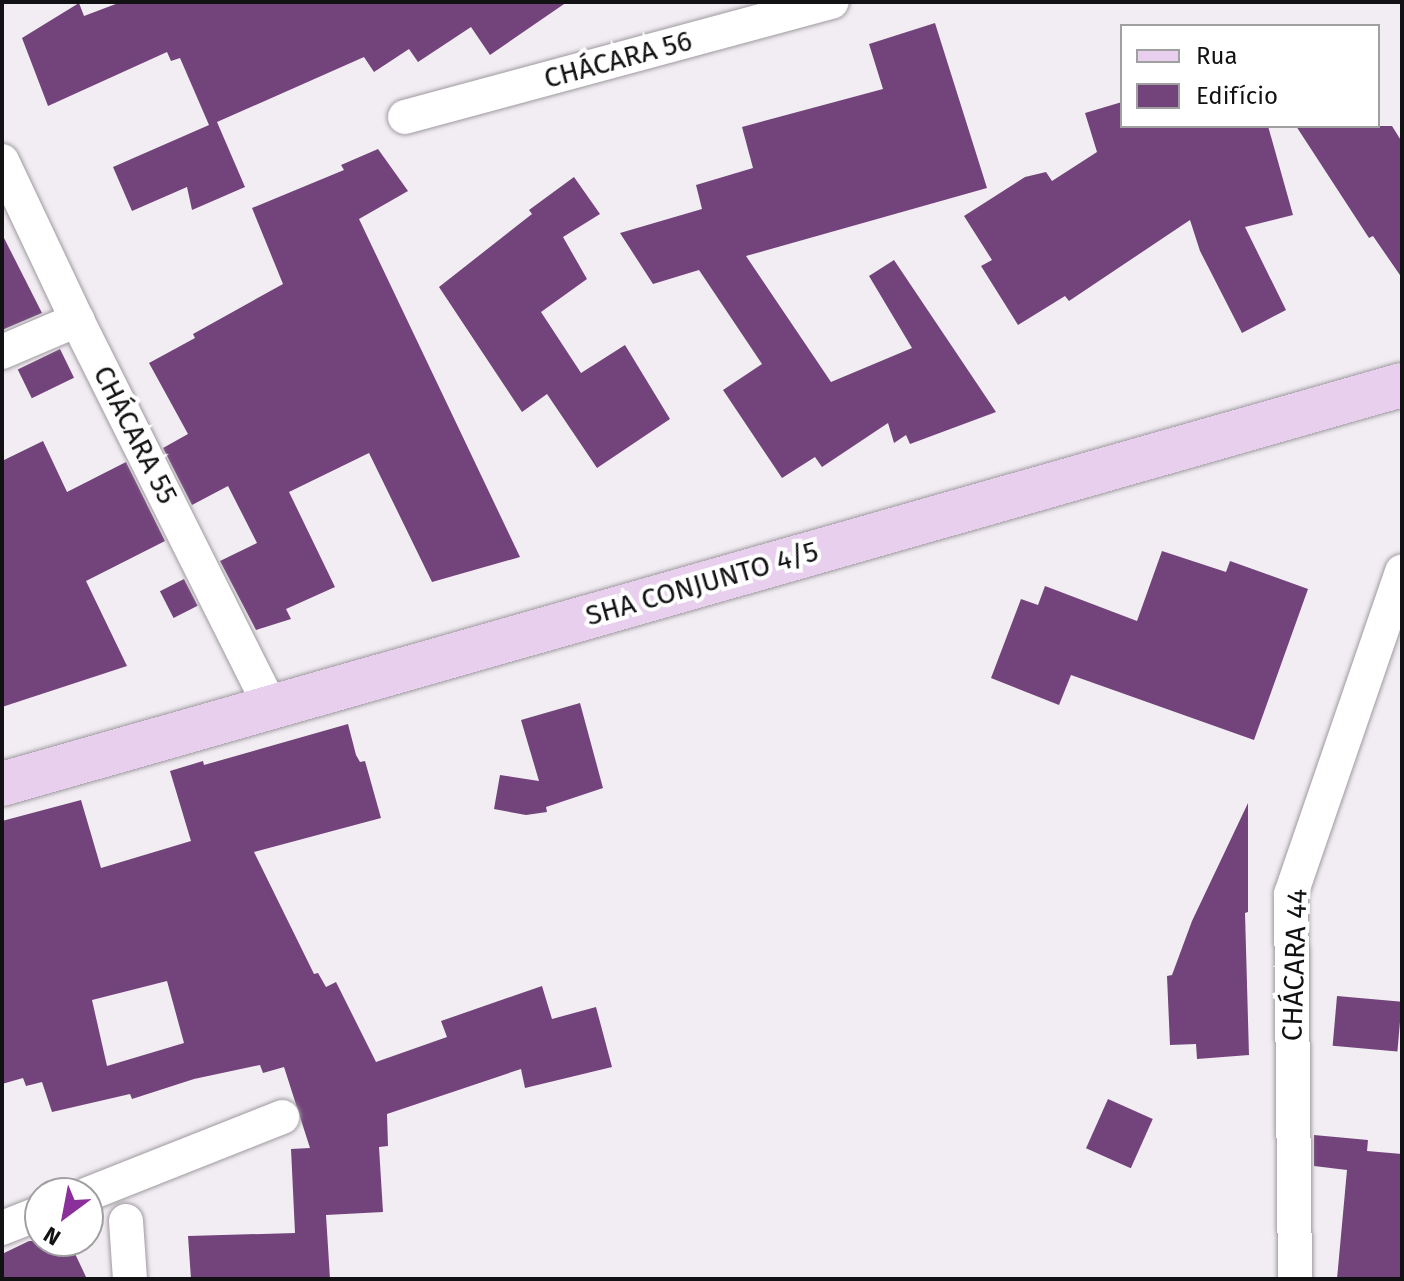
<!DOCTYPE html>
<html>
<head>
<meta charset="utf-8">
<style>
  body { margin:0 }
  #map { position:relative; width:1404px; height:1281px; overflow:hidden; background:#f2edf3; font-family:"Fira Sans",sans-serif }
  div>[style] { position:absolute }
  .building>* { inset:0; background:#73447b; transform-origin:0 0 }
  .roads { filter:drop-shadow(0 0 2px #9e9a9f) drop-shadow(0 0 2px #9e9a9f) }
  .street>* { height:34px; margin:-17px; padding:0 17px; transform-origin:17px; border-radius:17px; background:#fff }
  .secondary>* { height:44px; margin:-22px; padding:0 22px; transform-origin:22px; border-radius:22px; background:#e9cfee }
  span { translate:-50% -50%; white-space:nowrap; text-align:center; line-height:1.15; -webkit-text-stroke:8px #fff; paint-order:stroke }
  .street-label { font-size:28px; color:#121113 }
  .frame { position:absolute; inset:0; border:4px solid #121113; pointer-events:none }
  .legend { position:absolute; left:1120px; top:24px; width:260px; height:104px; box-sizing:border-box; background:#fff; border:2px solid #a0a0a1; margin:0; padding:10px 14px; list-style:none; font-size:24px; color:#121113 }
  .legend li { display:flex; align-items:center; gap:16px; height:40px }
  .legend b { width:40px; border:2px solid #a0a0a1 }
  .north { position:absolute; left:24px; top:1177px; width:80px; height:80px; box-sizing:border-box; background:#fff; border:2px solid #a0a0a1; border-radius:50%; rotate:212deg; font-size:22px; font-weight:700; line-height:32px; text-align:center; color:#121113 }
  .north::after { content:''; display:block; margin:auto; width:28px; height:36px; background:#8b309b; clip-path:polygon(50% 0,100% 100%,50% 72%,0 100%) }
</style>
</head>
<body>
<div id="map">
  <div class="building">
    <i style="clip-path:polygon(121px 2px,567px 2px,490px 55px,471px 27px,418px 62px,409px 49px,374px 72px,364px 57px,217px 122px,245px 187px,192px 210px,187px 187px,132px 211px,113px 167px,209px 125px,180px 58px,171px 61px,167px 52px,48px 106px,22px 38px,79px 3px,84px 16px)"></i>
    <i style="clip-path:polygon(935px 23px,987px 188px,746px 256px,831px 382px,912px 348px,869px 276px,894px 260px,996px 412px,910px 444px,906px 435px,894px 443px,888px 423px,822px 467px,815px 457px,782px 478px,723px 390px,762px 364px,699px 270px,653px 284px,620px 233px,702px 209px,696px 185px,753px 168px,742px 127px,883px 89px,869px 44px)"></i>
    <i style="clip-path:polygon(1122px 102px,1122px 126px,1268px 126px,1293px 215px,1245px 227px,1286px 310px,1242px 333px,1200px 251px,1190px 220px,1069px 301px,1065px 296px,1018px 325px,981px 266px,992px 260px,964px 216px,1025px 177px,1046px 172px,1052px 181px,1097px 152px,1085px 113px)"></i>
    <i style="clip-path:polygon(1296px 126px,1392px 126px,1402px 142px,1402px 278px,1373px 236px,1369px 238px)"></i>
    <i style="clip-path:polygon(378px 149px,408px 191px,359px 219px,520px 557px,432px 582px,369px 453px,289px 492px,335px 587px,286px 609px,291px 619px,256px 630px,220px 561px,257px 543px,228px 486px,192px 505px,163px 448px,188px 434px,149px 363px,195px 338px,193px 334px,283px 284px,252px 208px,344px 170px,341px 165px)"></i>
    <i style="clip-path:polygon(574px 177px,600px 214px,563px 237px,587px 279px,541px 312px,581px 373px,625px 345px,670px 419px,597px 468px,547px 394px,522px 412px,439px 287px,532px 214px,529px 210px)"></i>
    <i style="clip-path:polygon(2px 234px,42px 313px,2px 330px)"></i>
    <i style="left:60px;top:349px;width:32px;height:47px;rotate:64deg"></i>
    <i style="clip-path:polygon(43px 441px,67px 492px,126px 462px,165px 541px,86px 581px,127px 666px,2px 707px,2px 461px)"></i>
    <i style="clip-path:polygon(1162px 551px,1226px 572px,1230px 561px,1308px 589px,1254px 740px,1071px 675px,1059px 705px,991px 678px,1021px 599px,1038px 605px,1045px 586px,1137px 621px)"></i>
    <i style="left:184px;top:579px;width:30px;height:27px;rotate:63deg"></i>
    <i style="clip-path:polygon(580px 703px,603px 788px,546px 807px,547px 812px,526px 815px,494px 809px,500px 775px,539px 781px,521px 720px)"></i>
    <i style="clip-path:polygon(evenodd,348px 724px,356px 755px,360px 762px,365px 761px,381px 818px,254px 852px,314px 974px,318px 973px,326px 987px,336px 982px,376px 1062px,447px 1037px,441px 1021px,542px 986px,552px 1019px,596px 1007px,612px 1067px,525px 1088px,521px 1069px,387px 1114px,388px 1146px,379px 1147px,383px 1212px,326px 1215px,330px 1279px,191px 1279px,188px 1236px,295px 1233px,291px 1149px,310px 1148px,284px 1067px,263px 1073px,260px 1065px,194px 1079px,132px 1099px,130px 1094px,52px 1112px,42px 1082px,26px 1086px,23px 1078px,2px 1084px,2px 821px,81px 800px,101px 868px,191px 841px,170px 771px,203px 761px,204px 765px,348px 724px,167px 981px,184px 1043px,107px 1066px,92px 1000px,167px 981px)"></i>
    <i style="clip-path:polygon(1248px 803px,1248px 912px,1245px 913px,1249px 1055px,1197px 1059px,1196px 1044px,1170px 1045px,1167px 976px,1172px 975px,1192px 921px)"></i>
    <i style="left:1337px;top:996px;width:65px;height:50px;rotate:5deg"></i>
    <i style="left:1108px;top:1099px;width:49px;height:54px;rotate:24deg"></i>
    <i style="clip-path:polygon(1314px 1135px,1368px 1140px,1367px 1151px,1402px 1154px,1402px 1279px,1337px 1279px,1347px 1170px,1314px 1166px)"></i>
    <i style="clip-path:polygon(29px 1241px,69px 1241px,87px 1279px,2px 1279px,2px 1254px)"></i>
  </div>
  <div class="roads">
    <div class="street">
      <i style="left:405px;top:117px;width:442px;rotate:-15.1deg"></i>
      <i style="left:2px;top:161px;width:176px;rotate:64.7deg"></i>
      <i style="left:77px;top:320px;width:434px;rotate:63.4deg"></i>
      <i style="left:2px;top:352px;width:82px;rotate:-23.1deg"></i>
      <i style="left:88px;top:1194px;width:209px;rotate:-21.6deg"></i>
      <i style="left:126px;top:1221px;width:58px;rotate:86.1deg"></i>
      <i style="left:2px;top:1228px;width:41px;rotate:-21.5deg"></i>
      <i style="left:1295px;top:1279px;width:385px;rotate:-90.6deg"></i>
      <i style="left:1291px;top:894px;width:341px;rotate:-71deg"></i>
    </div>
    <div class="secondary">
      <i style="left:2px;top:784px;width:1456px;rotate:-15.91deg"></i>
    </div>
  </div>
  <div class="street-label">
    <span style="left:618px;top:60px;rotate:-15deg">CHÁCARA 56</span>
    <span style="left:135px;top:435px;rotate:63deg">CHÁCARA 55</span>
    <span style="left:702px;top:584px;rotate:-16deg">SHA CONJUNTO 4/5</span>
    <span style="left:1295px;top:965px;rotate:-88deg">CHÁCARA 44</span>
  </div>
  <div class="frame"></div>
  <ul class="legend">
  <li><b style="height:10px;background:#e9cfee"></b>Rua</li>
  <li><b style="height:22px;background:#73447b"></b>Edifício</li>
  </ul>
  <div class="north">N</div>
</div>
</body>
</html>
